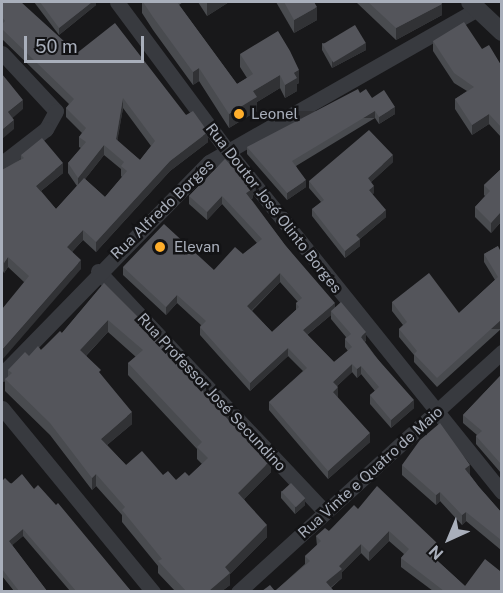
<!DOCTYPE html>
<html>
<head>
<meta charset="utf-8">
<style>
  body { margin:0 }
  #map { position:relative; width:503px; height:593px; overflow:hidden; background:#18181a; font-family:"Public Sans",sans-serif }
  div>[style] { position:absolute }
  .minor>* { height:15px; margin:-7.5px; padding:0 7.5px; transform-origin:7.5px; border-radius:7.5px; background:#383a3f }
  .tertiary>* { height:18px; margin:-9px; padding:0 9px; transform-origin:9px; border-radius:9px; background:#383a3f }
  .wall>* { inset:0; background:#494b4f }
  .shaded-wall>* { inset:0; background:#313235; transform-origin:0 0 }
  .building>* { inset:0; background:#54555b; transform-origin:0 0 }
  .dots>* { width:16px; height:16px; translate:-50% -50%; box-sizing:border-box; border:3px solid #131315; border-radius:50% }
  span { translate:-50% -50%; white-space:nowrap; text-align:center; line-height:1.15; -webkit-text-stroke:5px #131315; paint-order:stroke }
  .poi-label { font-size:15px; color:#a9afbb }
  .left { translate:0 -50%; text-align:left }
  .street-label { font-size:15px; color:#a9afbb }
  .frame { position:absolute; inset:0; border:3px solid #a9afbb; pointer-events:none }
  .north { position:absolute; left:419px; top:509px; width:60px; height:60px; -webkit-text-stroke:4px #131315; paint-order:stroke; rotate:224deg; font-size:16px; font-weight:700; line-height:24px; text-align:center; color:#a9afbb }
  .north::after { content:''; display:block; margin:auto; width:21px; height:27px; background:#a9afbb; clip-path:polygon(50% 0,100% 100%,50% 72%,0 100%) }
  .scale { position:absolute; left:24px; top:36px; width:120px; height:27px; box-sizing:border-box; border:3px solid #a9afbb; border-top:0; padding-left:8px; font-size:18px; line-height:21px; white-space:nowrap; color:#a9afbb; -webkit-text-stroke:4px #131315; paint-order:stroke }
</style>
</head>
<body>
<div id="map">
  <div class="minor">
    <i style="left:117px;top:2px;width:183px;rotate:53.4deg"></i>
    <i style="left:226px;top:149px;width:440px;rotate:51.2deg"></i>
    <i style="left:2px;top:53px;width:79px;rotate:47deg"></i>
    <i style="left:56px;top:111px;width:21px;rotate:119deg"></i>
    <i style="left:46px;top:129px;width:56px;rotate:142.3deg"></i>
    <i style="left:98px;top:271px;width:331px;rotate:46.7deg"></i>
    <i style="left:2px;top:374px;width:296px;rotate:-45.7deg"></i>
    <i style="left:209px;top:162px;width:309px;rotate:-29.7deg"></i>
    <i style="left:2px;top:408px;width:238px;rotate:50.6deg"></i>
    <i style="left:238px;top:592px;width:357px;rotate:-42.3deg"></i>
  </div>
  <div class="tertiary">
    <i style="left:470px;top:2px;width:44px;rotate:43.2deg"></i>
  </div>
  <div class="wall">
    <i style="clip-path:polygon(evenodd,2px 2px,77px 53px,186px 115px,208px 142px,170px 171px,96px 252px,83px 240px,72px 252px,81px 269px,24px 282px,8px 267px,4px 273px,2px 269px,2px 170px,21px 159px,21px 155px,63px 173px,41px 191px,56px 209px,77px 186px,68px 173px,68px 163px,81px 148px,79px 147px,79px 137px,82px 133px,66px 117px,66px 108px,69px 104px,2px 39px,2px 2px,123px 108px,151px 146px,140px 160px,117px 141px,123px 108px,2px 2px,104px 155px,121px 169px,121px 176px,122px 177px,105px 197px,85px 179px,104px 155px)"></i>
    <i style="clip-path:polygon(34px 2px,96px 2px,96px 5px,59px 35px)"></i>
    <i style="clip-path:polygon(142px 2px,183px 2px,179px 5px,237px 84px,247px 78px,240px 67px,240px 54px,299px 83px,297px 84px,297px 91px,285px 98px,280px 88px,257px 102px,257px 111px,229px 128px,199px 81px,193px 85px,153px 30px,142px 13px)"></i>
    <i style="clip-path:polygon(198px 2px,229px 2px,207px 16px)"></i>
    <i style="clip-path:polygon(276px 2px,314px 2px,317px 20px,294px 33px)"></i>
    <i style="clip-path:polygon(356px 2px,441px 2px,442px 15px,396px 40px)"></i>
    <i style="clip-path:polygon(433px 41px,482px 49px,501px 65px,501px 137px,489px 124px,472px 135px,455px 109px,455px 99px,467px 91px,454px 83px,433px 51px)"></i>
    <i style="clip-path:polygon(322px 43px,366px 50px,332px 68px,322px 50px)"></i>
    <i style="clip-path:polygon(360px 93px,372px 98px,395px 114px,379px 124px,375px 118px,296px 166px,306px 187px,287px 200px,247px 154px,247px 147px)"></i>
    <i style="clip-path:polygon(evenodd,225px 159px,253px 198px,251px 199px,285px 245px,335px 307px,366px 340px,365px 342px,414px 408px,391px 428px,370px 404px,370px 395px,375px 391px,361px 374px,357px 378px,352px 372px,337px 386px,338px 396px,337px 397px,370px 442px,328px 479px,269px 410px,269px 402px,303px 371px,288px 356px,250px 391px,200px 335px,200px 327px,201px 325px,177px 303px,166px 315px,123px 275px,123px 267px,214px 270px,243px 254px,257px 243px,222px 204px,207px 220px,189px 204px,189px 196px,225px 159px,280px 282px,298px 302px,296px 303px,296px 310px,272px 332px,252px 311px,280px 282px,225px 159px,331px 315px,331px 319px,346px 337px,345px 339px,345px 347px,348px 351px,334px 362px,307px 335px,331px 315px)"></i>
    <i style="clip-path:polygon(393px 162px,371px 182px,374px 193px,372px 194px,386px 217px,360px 239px,360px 246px,345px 258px,312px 216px,312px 209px,321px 202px,309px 188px,309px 181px)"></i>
    <i style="clip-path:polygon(501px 169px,501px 222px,491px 233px,475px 217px,475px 207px,485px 196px,484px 195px,484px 185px)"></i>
    <i style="clip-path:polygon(498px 246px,501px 329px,437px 387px,414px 362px,414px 355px,399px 337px,399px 329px,403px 325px,392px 311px,392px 302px,459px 313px,495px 280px,484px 262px,484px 254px)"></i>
    <i style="clip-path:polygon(evenodd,104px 283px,228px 420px,271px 472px,244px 499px,267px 537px,230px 574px,230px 585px,222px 591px,175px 591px,158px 573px,158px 566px,122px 522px,122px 515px,96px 486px,92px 490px,50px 435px,5px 391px,5px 379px,8px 377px,8px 370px,29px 356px,41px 350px,62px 333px,104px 283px,108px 332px,136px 357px,128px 363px,128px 375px,197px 449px,197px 459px,202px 464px,189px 476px,176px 480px,126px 465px,107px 445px,132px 424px,101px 375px,86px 356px,108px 332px)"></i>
    <i style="clip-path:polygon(501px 375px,501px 473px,476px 444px,476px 436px,477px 435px,463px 423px,463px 415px)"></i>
    <i style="clip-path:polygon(402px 465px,470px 474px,470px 475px,479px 487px,501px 512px,501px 550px,466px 521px,462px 525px,440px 501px,436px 505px,402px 475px)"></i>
    <i style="clip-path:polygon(2px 481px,34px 489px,131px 591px,70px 591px,23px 536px,12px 545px,47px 591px,14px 591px,2px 576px)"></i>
    <i style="clip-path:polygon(281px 491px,305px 505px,295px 514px,281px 498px)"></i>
    <i style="clip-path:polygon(358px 509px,437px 552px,433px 557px,465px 586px,501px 591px,433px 591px,401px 567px,401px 558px,404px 554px,389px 541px,369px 561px,361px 553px,342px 572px,342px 578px,331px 588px,275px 591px,305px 564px,305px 556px,317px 546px,316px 536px,329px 531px)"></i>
  </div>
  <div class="shaded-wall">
    <i style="clip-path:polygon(92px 2px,96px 2px,96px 5px,59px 35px,59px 28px)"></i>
    <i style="clip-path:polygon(209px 2px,229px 2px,207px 16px,207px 3px)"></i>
    <i style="clip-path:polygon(442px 4px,442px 15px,396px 40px,396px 28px)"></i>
    <i style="clip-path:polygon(317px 7px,317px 20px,294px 33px,294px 20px)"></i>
    <i style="clip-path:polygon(366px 43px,366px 50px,332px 68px,332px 61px)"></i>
    <i style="clip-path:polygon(199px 68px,199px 81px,193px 85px,193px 72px)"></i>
    <i style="clip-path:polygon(299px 70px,299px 83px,297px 84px,297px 91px,285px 98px,285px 85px,294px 73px)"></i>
    <i style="clip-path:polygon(280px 75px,280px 88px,257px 102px,257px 111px,229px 128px,229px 114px,253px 91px)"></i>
    <i style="clip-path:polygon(123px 98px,123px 108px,116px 149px,116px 139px)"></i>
    <i style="clip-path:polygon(23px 100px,23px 109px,8px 122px,8px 112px)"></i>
    <i style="clip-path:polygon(395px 107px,395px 114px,379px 124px,379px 117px)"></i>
    <i style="left:375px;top:111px;width:7px;height:97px;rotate:90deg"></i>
    <i style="clip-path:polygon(489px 114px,489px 124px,472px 135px,472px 125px)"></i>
    <i style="clip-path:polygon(14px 120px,14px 129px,2px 139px,2px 130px)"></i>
    <i style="clip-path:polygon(208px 132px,208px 142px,170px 171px,96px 252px,96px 242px,170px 161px)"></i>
    <i style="clip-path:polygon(104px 145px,104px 155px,78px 188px,78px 178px)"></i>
    <i style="clip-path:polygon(393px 155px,393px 162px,368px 185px,368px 178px)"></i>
    <i style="clip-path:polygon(63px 163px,63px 173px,36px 195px,36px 186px)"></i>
    <i style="clip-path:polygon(306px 180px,306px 187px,287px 200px,287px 193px)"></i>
    <i style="clip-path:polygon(374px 186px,374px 193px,369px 197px,369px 190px)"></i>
    <i style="clip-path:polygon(253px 189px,253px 198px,246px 201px,246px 193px)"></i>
    <i style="clip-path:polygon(222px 196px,222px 204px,207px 220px,207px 212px)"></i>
    <i style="clip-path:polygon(501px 204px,501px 222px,491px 233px,491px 223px)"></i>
    <i style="clip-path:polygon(386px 210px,386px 217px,360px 239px,360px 246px,345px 258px,345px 251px,356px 235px)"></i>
    <i style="clip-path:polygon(83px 230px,83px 240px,67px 257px,67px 247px)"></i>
    <i style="clip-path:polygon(8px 257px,8px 267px,4px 273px,4px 263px)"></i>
    <i style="clip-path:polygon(81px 260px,81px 269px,2px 360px,2px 350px)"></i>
    <i style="clip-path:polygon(280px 273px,280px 282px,247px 315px,247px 306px)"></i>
    <i style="clip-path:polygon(177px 295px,177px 303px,166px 315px,166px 307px)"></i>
    <i style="clip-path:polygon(335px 303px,335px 311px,331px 311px,331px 315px,303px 338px,303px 330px)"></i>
    <i style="clip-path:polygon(108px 320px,108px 332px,80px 362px,80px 350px)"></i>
    <i style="left:501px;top:320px;width:9px;height:86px;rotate:90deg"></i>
    <i style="clip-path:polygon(366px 332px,366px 340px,361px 345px,361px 337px)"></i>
    <i style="clip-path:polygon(288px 348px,288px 356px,250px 391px,250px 383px)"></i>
    <i style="clip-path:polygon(352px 364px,352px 372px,333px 390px,333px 382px)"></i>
    <i style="clip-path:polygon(361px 366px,361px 374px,357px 378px,357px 369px)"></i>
    <i style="clip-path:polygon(338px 387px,338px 396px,333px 400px,333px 392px)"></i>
    <i style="clip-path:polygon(414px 400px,414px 408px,391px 428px,391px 420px)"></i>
    <i style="clip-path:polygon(132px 412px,132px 424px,101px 450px,101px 439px)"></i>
    <i style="clip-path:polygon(228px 412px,228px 423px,224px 415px)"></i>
    <i style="clip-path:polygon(370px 433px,370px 442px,328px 479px,328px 471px)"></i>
    <i style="clip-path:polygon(271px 460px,271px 472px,238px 505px,238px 493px)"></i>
    <i style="clip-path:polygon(470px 465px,470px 474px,465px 479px,465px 469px)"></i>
    <i style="clip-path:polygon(96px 474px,96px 486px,92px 490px,92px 478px)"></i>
    <i style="clip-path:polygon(440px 492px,440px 501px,436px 505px,436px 495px)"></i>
    <i style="clip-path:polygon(305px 498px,305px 505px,295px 514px,295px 507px)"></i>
    <i style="clip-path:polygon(466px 512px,466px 521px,462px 525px,462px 515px)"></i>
    <i style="clip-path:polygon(267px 525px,267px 537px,230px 574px,230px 585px,222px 591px,209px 591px,225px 567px)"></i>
    <i style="clip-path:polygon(23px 529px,23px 536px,9px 548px,9px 541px)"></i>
    <i style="clip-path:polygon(389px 531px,389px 541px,369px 561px,369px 552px)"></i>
    <i style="clip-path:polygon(437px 543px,437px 552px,428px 562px,428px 552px)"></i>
    <i style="clip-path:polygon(361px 544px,361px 553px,342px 572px,342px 578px,326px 591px,326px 582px,339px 566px)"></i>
  </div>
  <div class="building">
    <i style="clip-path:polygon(evenodd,2px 2px,21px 2px,77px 53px,115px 23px,186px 115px,193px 111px,208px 132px,170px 161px,96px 242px,83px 230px,67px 247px,81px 260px,2px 350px,2px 309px,29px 276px,8px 257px,4px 263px,2px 259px,2px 170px,24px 158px,21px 155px,42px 138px,63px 163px,36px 186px,56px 209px,84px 178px,105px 197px,127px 171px,121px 166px,124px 162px,104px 145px,78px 178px,68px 163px,86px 142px,79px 137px,86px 128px,66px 108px,74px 99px,2px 29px,2px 24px,5px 21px,2px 17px,2px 2px,123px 98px,155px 141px,140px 160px,116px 139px,123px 98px)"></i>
    <i style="clip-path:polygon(40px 2px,92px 2px,59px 28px)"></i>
    <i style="clip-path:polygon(143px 2px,177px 2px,237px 84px,253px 74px,240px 54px,278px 31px,290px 51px,299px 70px,294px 73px,297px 78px,285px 85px,280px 75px,253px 91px,257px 97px,229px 114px,199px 68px,193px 72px,153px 17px)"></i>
    <i style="clip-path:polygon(284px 2px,314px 2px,317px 7px,294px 20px)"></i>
    <i style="clip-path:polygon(368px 2px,441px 2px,442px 4px,396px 28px)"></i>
    <i style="clip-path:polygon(464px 22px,482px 49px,489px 45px,501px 65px,501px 127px,489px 114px,472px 125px,455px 99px,474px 87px,454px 73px,433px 41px)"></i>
    <i style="left:355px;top:25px;width:21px;height:38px;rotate:59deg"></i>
    <i style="clip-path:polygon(2px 74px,23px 100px,8px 112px,14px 120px,2px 130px)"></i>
    <i style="clip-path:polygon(358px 89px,360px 93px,366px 89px,372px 98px,384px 90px,395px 107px,379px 117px,375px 111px,292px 161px,306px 180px,287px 193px,247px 147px)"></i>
    <i style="clip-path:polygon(369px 130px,393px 155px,368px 178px,374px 186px,369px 190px,386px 210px,356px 235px,360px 239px,345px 251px,312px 209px,324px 200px,309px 181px)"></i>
    <i style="clip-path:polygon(evenodd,225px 159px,253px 189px,246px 193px,285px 245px,335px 303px,303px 330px,334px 362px,352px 347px,345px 339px,351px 334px,331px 311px,341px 302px,366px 332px,361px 337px,374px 355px,414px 400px,391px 420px,370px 395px,379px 387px,361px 366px,357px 369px,352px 364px,333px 382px,338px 387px,333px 392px,370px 433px,328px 471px,269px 402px,307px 368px,288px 348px,250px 383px,200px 327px,206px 321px,177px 295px,166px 307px,123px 267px,164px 224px,214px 270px,235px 247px,243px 254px,262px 239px,222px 196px,207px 212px,189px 196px,225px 159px,280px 273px,302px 298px,296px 303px,299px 307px,272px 332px,247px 306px,280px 273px)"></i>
    <i style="clip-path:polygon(501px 169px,501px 204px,500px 206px,501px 207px,501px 212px,491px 223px,475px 207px,490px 191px,484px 185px)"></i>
    <i style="clip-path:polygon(498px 246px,501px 252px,501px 320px,437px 378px,414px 354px,417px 351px,399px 329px,407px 322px,392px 302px,429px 273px,459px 313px,498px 277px,484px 254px)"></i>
    <i style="clip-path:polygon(evenodd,104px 283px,163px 342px,206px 395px,210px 392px,228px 412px,224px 415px,251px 444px,253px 442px,271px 460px,238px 493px,267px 525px,225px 567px,230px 573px,209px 591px,186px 591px,158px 561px,162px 559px,122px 510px,125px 507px,96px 474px,92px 478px,50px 423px,5px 379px,12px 373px,8px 370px,25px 352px,29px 356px,38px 346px,41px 350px,60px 331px,62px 333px,104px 283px,108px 320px,143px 350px,128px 363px,202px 442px,197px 447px,208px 458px,189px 476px,185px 472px,176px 480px,168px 471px,163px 475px,142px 451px,126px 465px,101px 439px,132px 412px,99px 372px,101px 370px,80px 350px,108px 320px)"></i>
    <i style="clip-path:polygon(501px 375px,501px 464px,476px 436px,482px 431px,463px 415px)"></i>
    <i style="clip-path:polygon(440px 423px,470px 465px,465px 469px,479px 487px,501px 512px,501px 540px,466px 512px,462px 515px,440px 492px,436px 495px,402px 465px,420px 440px)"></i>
    <i style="clip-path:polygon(22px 474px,34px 489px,38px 485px,56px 505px,58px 503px,131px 591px,76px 591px,23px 529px,9px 541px,47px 591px,19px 591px,2px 569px,2px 481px,5px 478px,11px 484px)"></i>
    <i style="left:291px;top:483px;width:21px;height:13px;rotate:47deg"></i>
    <i style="clip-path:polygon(377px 486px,437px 543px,428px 552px,465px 586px,485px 559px,500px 571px,501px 570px,501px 591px,444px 591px,401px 558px,409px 549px,389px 531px,369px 552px,361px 544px,339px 566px,342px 569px,326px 582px,334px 591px,262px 591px,270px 585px,275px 591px,310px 561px,305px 556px,321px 541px,316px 536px,325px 528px,329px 531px,354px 505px,358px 509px)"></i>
  </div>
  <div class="dots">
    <i style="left:239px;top:114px;background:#ffae2b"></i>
    <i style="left:160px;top:247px;background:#ffae2b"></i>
  </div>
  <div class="poi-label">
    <span class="left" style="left:251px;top:114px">Leonel</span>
    <span class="left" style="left:174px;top:247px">Elevan</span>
  </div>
  <div class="street-label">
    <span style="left:274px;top:208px;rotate:52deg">Rua Doutor José Olinto Borges</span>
    <span style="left:162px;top:209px;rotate:-44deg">Rua Alfredo Borges</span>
    <span style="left:212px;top:392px;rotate:47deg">Rua Professor José Secundino</span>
    <span style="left:370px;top:472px;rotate:-42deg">Rua Vinte e Quatro de Maio</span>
  </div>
  <div class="frame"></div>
  <div class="north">N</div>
  <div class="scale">50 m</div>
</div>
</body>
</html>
